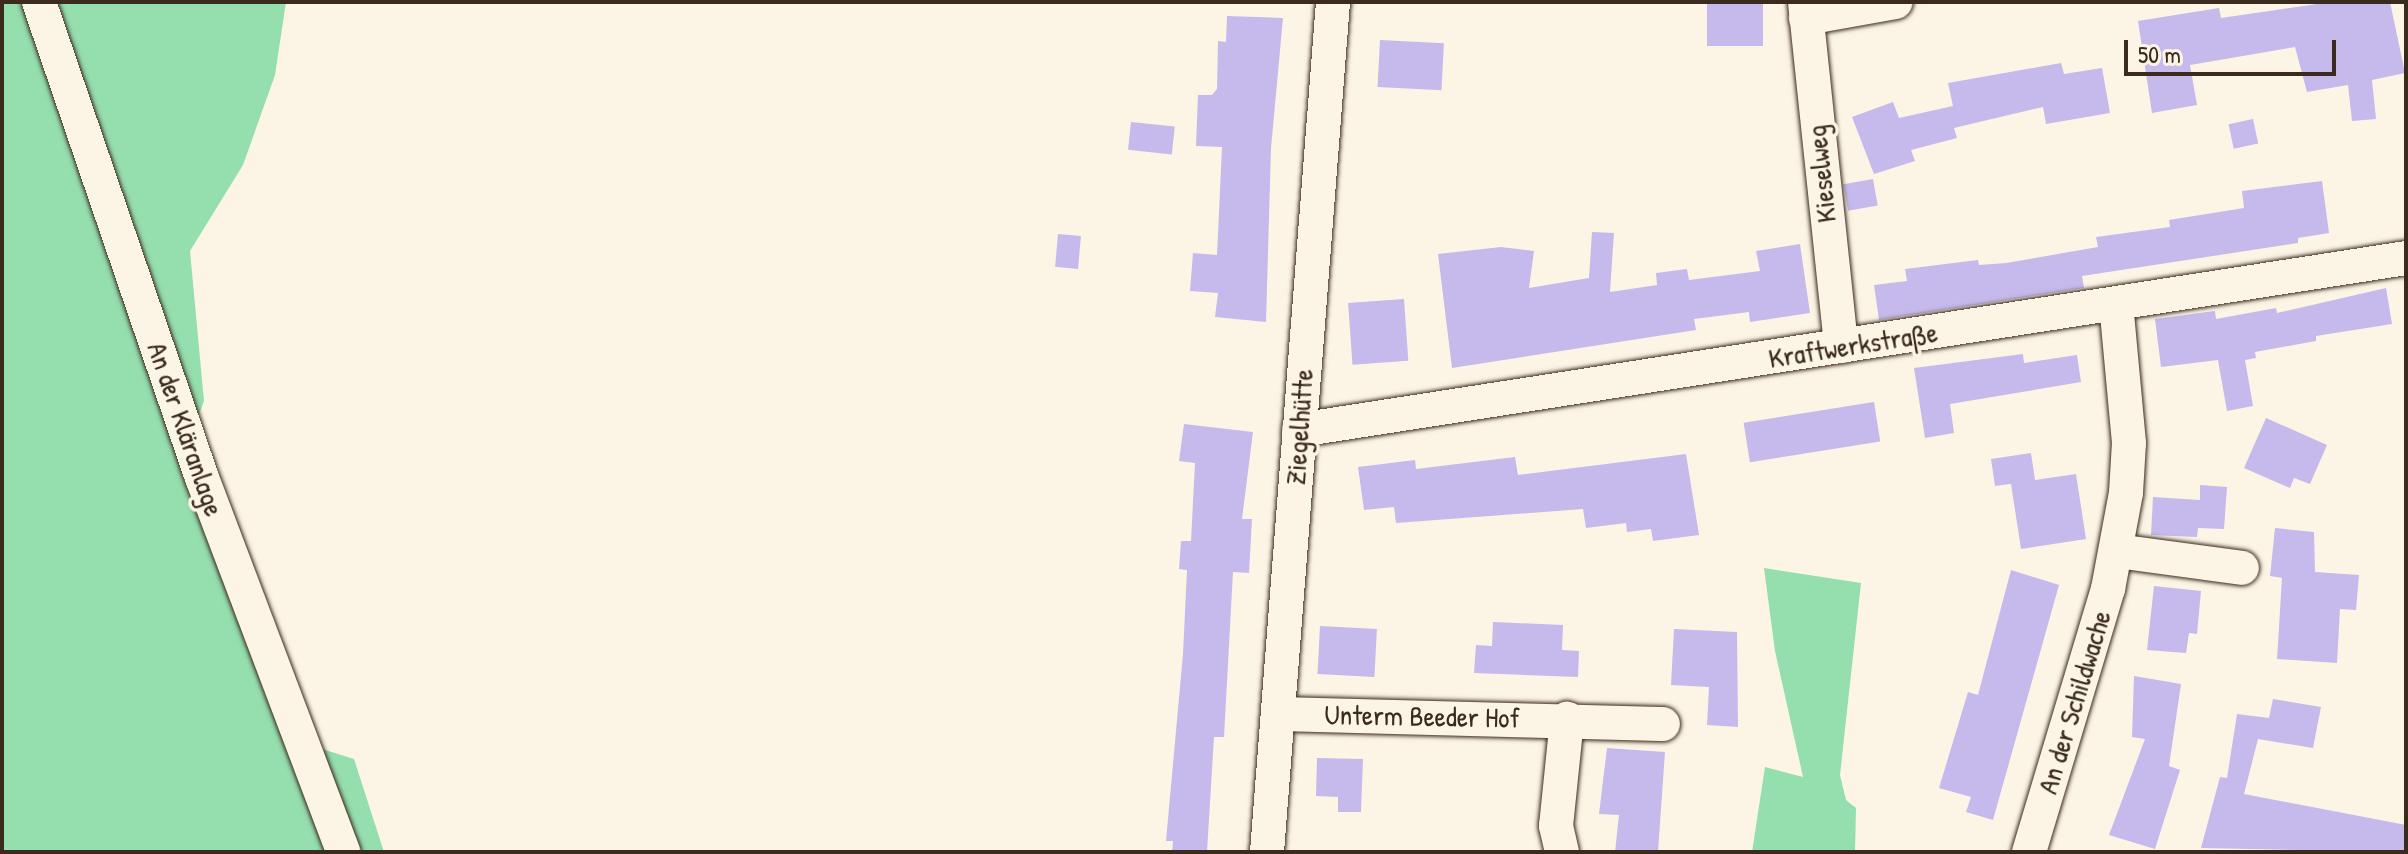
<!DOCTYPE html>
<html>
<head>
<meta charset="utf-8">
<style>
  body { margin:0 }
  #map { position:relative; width:2408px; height:854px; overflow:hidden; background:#fcf5e5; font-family:"Patrick Hand",sans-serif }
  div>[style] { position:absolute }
  .green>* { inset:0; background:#95deae }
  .building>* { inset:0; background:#c5baeb; transform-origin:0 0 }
  .roads { filter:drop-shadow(0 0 2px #3b2a1e) drop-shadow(0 0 2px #3b2a1e) }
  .minor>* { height:34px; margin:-17px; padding:0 17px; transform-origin:17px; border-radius:17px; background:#fcf5e5 }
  span { translate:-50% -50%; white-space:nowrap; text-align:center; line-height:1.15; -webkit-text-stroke:7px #fcf5e5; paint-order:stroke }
  .street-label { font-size:28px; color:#3b2a1e }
  .frame { position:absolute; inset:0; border:4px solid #3b2a1e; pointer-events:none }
  .scale { position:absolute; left:2124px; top:40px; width:212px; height:36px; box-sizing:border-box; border:4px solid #3b2a1e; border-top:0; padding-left:10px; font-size:24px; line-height:28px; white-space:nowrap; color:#3b2a1e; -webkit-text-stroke:6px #fcf5e5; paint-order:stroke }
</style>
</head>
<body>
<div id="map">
  <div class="green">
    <i style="clip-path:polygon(2px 2px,286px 2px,275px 75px,243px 165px,190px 251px,204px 401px,180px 465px,302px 791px,319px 748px,354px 759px,384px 852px,2px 852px)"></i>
    <i style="clip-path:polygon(1764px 568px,1861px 583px,1840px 775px,1846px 800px,1856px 808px,1855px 852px,1752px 852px,1765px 767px,1803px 777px,1775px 651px)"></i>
  </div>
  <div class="building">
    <i style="left:1707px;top:2px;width:56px;height:44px"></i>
    <i style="clip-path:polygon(2331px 2px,2390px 2px,2405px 73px,2372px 80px,2376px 119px,2352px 121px,2348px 85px,2307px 92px,2295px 47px,2190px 65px,2197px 105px,2152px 113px,2138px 21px,2219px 8px,2221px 18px)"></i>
    <i style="clip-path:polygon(1227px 16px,1283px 18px,1271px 148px,1266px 322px,1215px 317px,1218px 293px,1190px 291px,1193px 253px,1217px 255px,1222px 147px,1196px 146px,1198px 95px,1212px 95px,1217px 89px,1218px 41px,1226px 42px)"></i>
    <i style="left:1380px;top:40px;width:64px;height:47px;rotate:3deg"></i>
    <i style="clip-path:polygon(2061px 63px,2064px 74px,2102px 68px,2110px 113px,2046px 124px,2043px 107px,1954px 128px,1957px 138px,1911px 150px,1915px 161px,1874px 174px,1852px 117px,1893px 102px,1899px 118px,1953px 106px,1948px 83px)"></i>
    <i style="left:2253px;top:119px;width:25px;height:25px;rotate:78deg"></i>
    <i style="left:1131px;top:122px;width:44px;height:28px;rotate:6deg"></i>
    <i style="left:1873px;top:179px;width:27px;height:30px;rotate:80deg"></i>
    <i style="clip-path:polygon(2322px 181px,2329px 233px,2298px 238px,2298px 243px,2082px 276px,2084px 288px,1879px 320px,1874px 285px,1907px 281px,1905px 269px,1978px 260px,1979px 265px,2006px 263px,2098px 247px,2096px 237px,2170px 227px,2169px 220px,2244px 208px,2242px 191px)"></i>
    <i style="clip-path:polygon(1592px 232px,1614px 233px,1610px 292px,1657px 285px,1656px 273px,1687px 269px,1689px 280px,1760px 271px,1756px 251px,1800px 244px,1810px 313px,1750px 322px,1749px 312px,1694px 319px,1696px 330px,1452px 368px,1438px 254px,1501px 247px,1534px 251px,1529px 288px,1589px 278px)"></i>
    <i style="left:1058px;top:234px;width:23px;height:33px;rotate:5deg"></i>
    <i style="clip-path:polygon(2386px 288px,2392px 324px,2316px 336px,2316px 341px,2255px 352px,2256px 358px,2245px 360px,2253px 406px,2227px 411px,2218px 360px,2161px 367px,2155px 319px,2215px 311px,2216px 319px,2276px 308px,2277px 313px)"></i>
    <i style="left:1404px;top:299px;width:62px;height:56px;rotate:86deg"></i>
    <i style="clip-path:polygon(2023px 354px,2024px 363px,2077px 355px,2081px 382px,1950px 404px,1954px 433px,1925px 438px,1914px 368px)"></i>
    <i style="left:1874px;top:402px;width:40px;height:132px;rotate:81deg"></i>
    <i style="clip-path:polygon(2266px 418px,2327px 445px,2310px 484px,2294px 478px,2290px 488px,2244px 468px)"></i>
    <i style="clip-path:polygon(1184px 424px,1253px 432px,1242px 519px,1252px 519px,1249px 573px,1233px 572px,1224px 737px,1214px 737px,1207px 852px,1172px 852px,1173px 841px,1166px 841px,1183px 654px,1187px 570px,1179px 569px,1181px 541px,1191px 541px,1195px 463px,1179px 461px)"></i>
    <i style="clip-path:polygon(2031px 453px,2035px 480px,2076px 474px,2086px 539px,2021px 549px,2011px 484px,1995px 486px,1991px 459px)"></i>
    <i style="clip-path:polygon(1686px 454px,1699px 535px,1653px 541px,1651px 529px,1627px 532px,1626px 523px,1586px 528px,1583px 509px,1396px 523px,1394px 507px,1364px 510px,1358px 467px,1415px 460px,1416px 469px,1515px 457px,1518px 475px)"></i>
    <i style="clip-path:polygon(2200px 485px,2227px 487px,2224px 529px,2198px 528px,2197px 537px,2151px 535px,2153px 497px,2200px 500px)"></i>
    <i style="clip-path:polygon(2275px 528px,2314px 532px,2315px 572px,2359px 575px,2356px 610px,2340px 609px,2337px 663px,2277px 659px,2282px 578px,2270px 576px)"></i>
    <i style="clip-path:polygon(2011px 570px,2059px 585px,1993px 820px,1966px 812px,1971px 797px,1939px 788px,1968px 692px,1978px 695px)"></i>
    <i style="clip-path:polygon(2154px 586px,2201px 591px,2197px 634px,2189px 633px,2186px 653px,2147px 650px)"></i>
    <i style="clip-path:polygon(1493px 622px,1563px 625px,1562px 650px,1579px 651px,1578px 677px,1474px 673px,1476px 645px,1492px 646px)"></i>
    <i style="left:1320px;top:626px;width:57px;height:48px;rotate:3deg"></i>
    <i style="clip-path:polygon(1674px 629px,1737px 632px,1738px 727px,1707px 725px,1709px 687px,1671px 685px)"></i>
    <i style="clip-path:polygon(2134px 676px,2181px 684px,2169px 766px,2180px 770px,2155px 849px,2109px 835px,2145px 739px,2132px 737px)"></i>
    <i style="clip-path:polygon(2273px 699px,2321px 707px,2313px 748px,2258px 739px,2244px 794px,2406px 825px,2406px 852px,2201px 848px,2220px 777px,2227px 778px,2237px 714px,2269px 718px)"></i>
    <i style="clip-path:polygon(1607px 748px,1665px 752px,1658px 852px,1615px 852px,1619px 815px,1599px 814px)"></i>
    <i style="clip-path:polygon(1317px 758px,1363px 759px,1361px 812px,1338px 812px,1338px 797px,1316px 796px)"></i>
  </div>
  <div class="roads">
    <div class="minor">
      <i style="left:39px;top:2px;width:503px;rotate:71.1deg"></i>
      <i style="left:202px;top:478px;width:400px;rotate:69.3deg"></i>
      <i style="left:1805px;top:2px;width:346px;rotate:84deg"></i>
      <i style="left:1806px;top:18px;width:91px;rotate:-10.1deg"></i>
      <i style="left:1299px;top:430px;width:1120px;rotate:-8.83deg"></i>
      <i style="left:2117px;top:551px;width:126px;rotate:7.7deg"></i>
      <i style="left:1278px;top:714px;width:385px;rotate:1.5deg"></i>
      <i style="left:1267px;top:852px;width:853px;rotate:-85.56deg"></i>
      <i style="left:1562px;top:852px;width:27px;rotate:-103deg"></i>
      <i style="left:1556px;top:826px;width:108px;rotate:-84.1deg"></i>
      <i style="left:2029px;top:852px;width:275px;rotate:-73.3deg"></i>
      <i style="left:2108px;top:589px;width:98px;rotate:-79.4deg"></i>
      <i style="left:2126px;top:493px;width:50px;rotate:-86.6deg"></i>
      <i style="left:2129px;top:443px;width:140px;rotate:-95.3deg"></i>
    </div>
  </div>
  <div class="street-label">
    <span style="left:1821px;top:174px;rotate:-96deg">Kieselweg</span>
    <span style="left:1853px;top:345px;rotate:-9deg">Kraftwerkstraße</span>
    <span style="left:1299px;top:427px;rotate:-86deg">Ziegelhütte</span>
    <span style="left:186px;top:429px;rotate:71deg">An der Kläranlage</span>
    <span style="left:2074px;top:702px;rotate:-73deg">An der Schildwache</span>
    <span style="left:1422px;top:716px;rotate:1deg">Unterm Beeder Hof</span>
  </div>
  <div class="frame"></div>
  <div class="scale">50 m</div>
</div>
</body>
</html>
